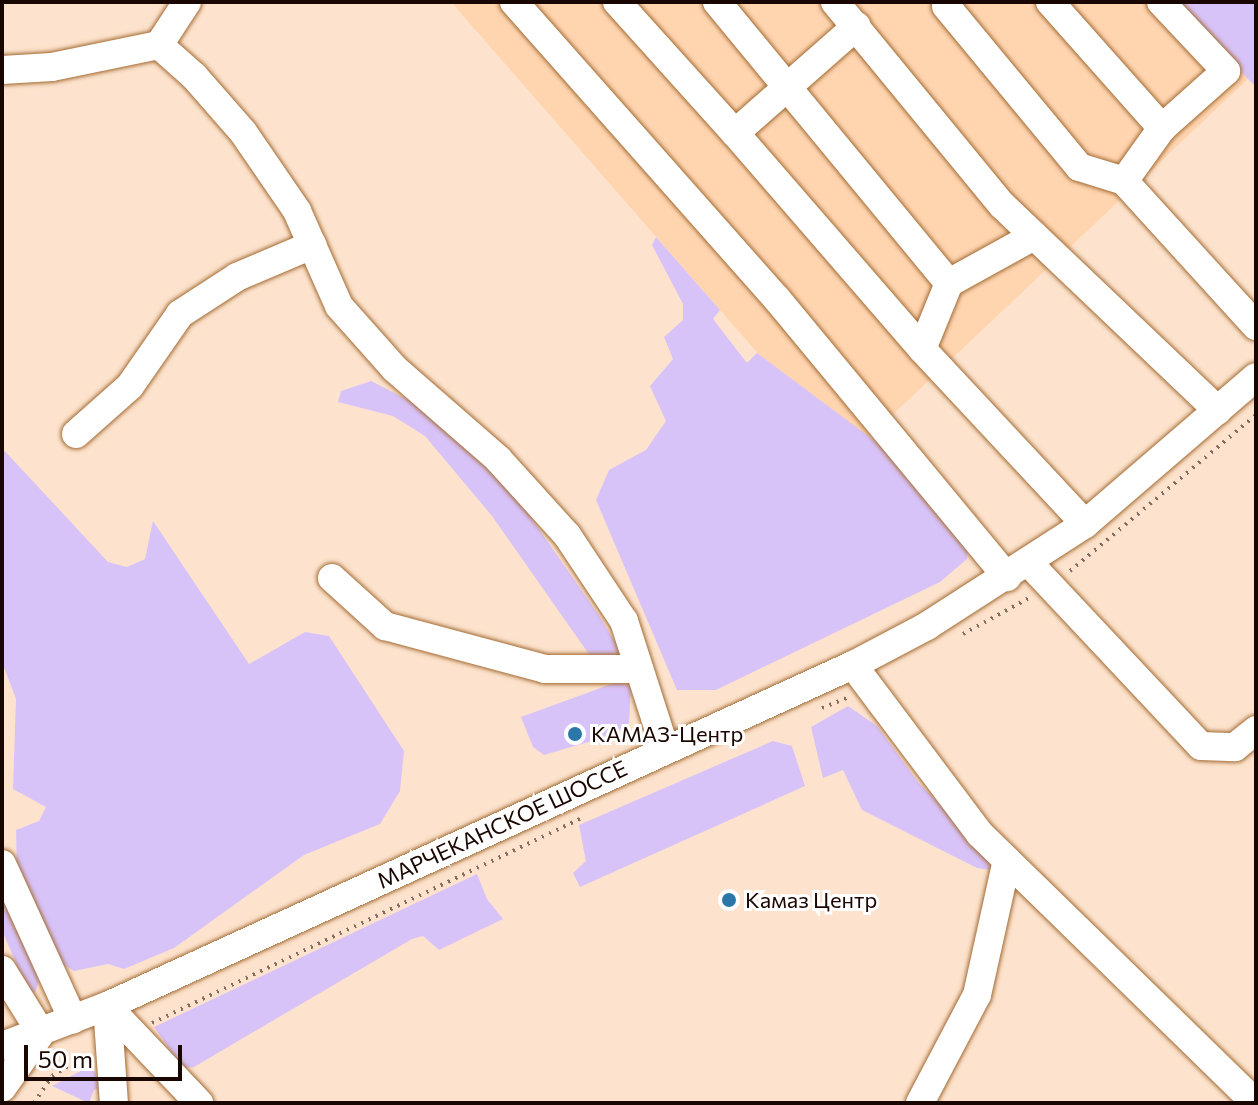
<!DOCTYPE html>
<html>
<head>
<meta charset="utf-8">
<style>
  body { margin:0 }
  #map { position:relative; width:1258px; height:1105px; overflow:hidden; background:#fde3cd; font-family:Commissioner,sans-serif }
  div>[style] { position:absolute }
  .built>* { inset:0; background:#ffd5b0 }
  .green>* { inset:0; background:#d8c3f9 }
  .path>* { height:4px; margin-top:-2px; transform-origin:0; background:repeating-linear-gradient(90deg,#846d60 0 2px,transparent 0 8px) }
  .roads { filter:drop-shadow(0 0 2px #a36b33) drop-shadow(0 0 2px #a36b33) }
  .minor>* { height:28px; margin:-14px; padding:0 14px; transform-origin:14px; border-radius:14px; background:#fff }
  .dots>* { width:22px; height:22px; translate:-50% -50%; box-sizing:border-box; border:4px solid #fff; border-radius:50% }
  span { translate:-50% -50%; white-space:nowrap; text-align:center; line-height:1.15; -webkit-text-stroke:6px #fff; paint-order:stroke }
  .poi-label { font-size:22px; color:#1a0600 }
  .left { translate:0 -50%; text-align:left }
  .street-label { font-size:22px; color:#1a0600 }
  .frame { position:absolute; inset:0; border:4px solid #1a0600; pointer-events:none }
  .scale { position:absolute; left:24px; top:1045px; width:158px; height:36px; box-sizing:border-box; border:4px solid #1a0600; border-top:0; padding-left:10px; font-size:24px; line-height:28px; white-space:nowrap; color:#1a0600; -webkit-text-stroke:6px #fff; paint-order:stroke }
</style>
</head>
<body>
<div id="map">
  <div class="built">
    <i style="clip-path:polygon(451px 2px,1170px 2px,1248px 79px,869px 437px,768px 365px)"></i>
  </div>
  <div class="green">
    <i style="clip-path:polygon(1170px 2px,1256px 2px,1256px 87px,1248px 79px)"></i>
    <i style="clip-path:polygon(656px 237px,720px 310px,713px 319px,747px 363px,757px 353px,887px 450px,968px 548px,967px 559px,940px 582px,716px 690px,677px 690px,596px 500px,609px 470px,646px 450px,666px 421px,650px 386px,673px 359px,664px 337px,683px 320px,683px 304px,652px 245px)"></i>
    <i style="clip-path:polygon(371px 381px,414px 403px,504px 479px,600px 617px,620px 651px,615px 662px,593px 660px,492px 516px,425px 436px,393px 416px,338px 402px,341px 391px)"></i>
    <i style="clip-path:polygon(2px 448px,108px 562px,127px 567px,145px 559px,153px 521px,249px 664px,305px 632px,329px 636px,404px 751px,400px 791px,380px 824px,304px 855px,174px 948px,124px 969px,108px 964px,74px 971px,54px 959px,17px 876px,16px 830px,39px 821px,46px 807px,13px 789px,16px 699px,2px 662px)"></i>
    <i style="clip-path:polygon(617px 682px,631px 686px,629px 723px,612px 735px,544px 755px,533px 747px,521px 717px)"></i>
    <i style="clip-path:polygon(848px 706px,877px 726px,918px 782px,992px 858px,991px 870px,977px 868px,862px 810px,843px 770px,823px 778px,811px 727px)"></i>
    <i style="clip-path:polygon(773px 741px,792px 746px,805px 786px,580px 887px,573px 873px,586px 861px,579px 825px)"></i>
    <i style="clip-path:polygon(477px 874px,487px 899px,503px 919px,439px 950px,423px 936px,412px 939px,194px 1067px,183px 1068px,154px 1027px)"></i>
    <i style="clip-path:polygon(2px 896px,39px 980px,35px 993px,27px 989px,2px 930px)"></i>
    <i style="clip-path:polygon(92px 1065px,101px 1088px,94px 1090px,89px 1103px,52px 1086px)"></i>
  </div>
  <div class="path">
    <i style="left:1070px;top:571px;width:243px;rotate:-40deg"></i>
    <i style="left:963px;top:634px;width:75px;rotate:-28.6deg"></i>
    <i style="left:822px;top:708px;width:27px;rotate:-22deg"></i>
    <i style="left:152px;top:1023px;width:475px;rotate:-25.5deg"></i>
    <i style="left:34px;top:1103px;width:32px;rotate:-56deg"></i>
    <i style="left:52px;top:1076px;width:41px;rotate:-31deg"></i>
  </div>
  <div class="roads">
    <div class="minor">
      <i style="left:514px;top:2px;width:397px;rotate:48.5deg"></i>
      <i style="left:777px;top:299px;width:361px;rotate:50.4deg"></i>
      <i style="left:617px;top:2px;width:176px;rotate:48deg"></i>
      <i style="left:735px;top:133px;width:162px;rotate:-41.3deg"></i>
      <i style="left:717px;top:2px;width:364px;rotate:50.5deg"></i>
      <i style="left:949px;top:283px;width:71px;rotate:112.2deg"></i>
      <i style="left:922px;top:349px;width:239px;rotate:47deg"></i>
      <i style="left:835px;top:2px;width:263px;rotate:50.6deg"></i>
      <i style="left:1002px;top:205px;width:298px;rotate:43.6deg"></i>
      <i style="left:1050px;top:2px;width:169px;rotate:48.4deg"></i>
      <i style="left:1162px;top:128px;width:65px;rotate:125.6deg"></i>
      <i style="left:1124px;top:181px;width:196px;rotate:47.7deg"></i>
      <i style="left:1161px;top:2px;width:95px;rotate:46.7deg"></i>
      <i style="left:1226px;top:71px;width:86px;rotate:138.3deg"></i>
      <i style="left:946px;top:6px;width:209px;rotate:50.4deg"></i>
      <i style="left:1079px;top:167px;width:47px;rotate:17.3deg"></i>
      <i style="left:159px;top:45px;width:51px;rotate:-56.9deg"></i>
      <i style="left:2px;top:70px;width:50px;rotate:-3.4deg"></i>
      <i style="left:52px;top:67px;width:109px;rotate:-11.6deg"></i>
      <i style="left:159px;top:45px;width:47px;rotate:41.5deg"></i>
      <i style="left:194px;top:76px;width:74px;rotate:48.8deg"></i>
      <i style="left:243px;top:132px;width:96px;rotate:55.6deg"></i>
      <i style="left:297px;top:211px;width:104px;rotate:66.1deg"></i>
      <i style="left:339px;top:306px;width:84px;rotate:48.4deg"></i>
      <i style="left:395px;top:369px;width:137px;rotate:41.1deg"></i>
      <i style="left:498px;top:459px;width:103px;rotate:47.8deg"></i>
      <i style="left:567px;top:535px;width:103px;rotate:56.5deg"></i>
      <i style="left:624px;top:621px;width:134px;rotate:72.2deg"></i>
      <i style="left:735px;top:133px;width:286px;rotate:49.1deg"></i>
      <i style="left:949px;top:283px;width:97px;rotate:-28.9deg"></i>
      <i style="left:76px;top:434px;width:72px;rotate:-41.6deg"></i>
      <i style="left:130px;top:386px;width:88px;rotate:-55.2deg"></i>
      <i style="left:180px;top:314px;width:68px;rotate:-33deg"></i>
      <i style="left:237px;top:277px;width:82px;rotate:-23.1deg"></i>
      <i style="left:1029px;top:563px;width:251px;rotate:46.8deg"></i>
      <i style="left:1201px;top:746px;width:34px;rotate:2deg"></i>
      <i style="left:1235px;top:747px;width:27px;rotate:-39deg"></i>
      <i style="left:332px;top:578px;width:72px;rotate:42.2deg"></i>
      <i style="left:385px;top:626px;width:166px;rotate:15deg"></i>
      <i style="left:545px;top:669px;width:94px"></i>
      <i style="left:853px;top:665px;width:211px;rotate:53.1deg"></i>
      <i style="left:980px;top:834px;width:385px;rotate:44.3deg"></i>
      <i style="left:2px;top:864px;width:171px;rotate:65.5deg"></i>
      <i style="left:2px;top:970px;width:74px;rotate:58.2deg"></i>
      <i style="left:41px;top:1033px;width:67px;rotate:125.3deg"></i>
      <i style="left:107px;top:1006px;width:134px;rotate:46.5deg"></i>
      <i style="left:107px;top:1006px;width:97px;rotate:85.9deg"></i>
      <i style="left:2px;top:1046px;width:112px;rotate:-20.9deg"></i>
      <i style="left:107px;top:1006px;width:820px;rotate:-24.57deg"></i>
      <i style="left:853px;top:665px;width:84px;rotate:-27.8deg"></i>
      <i style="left:927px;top:626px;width:188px;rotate:-32.8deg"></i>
      <i style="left:1085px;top:524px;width:225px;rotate:-40.7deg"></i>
      <i style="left:920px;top:1103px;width:122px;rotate:-62.2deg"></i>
      <i style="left:977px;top:995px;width:138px;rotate:-77.5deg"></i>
    </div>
  </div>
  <div class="dots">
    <i style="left:575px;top:734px;background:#2c77aa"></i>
    <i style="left:729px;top:900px;background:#2c77aa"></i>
  </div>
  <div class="poi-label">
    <span class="left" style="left:591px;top:734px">КАМАЗ-Центр</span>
    <span class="left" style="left:745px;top:900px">Камаз Центр</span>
  </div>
  <div class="street-label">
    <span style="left:502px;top:824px;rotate:-25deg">МАРЧЕКАНСКОЕ ШОССЕ</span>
  </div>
  <div class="frame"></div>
  <div class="scale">50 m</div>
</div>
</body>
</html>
